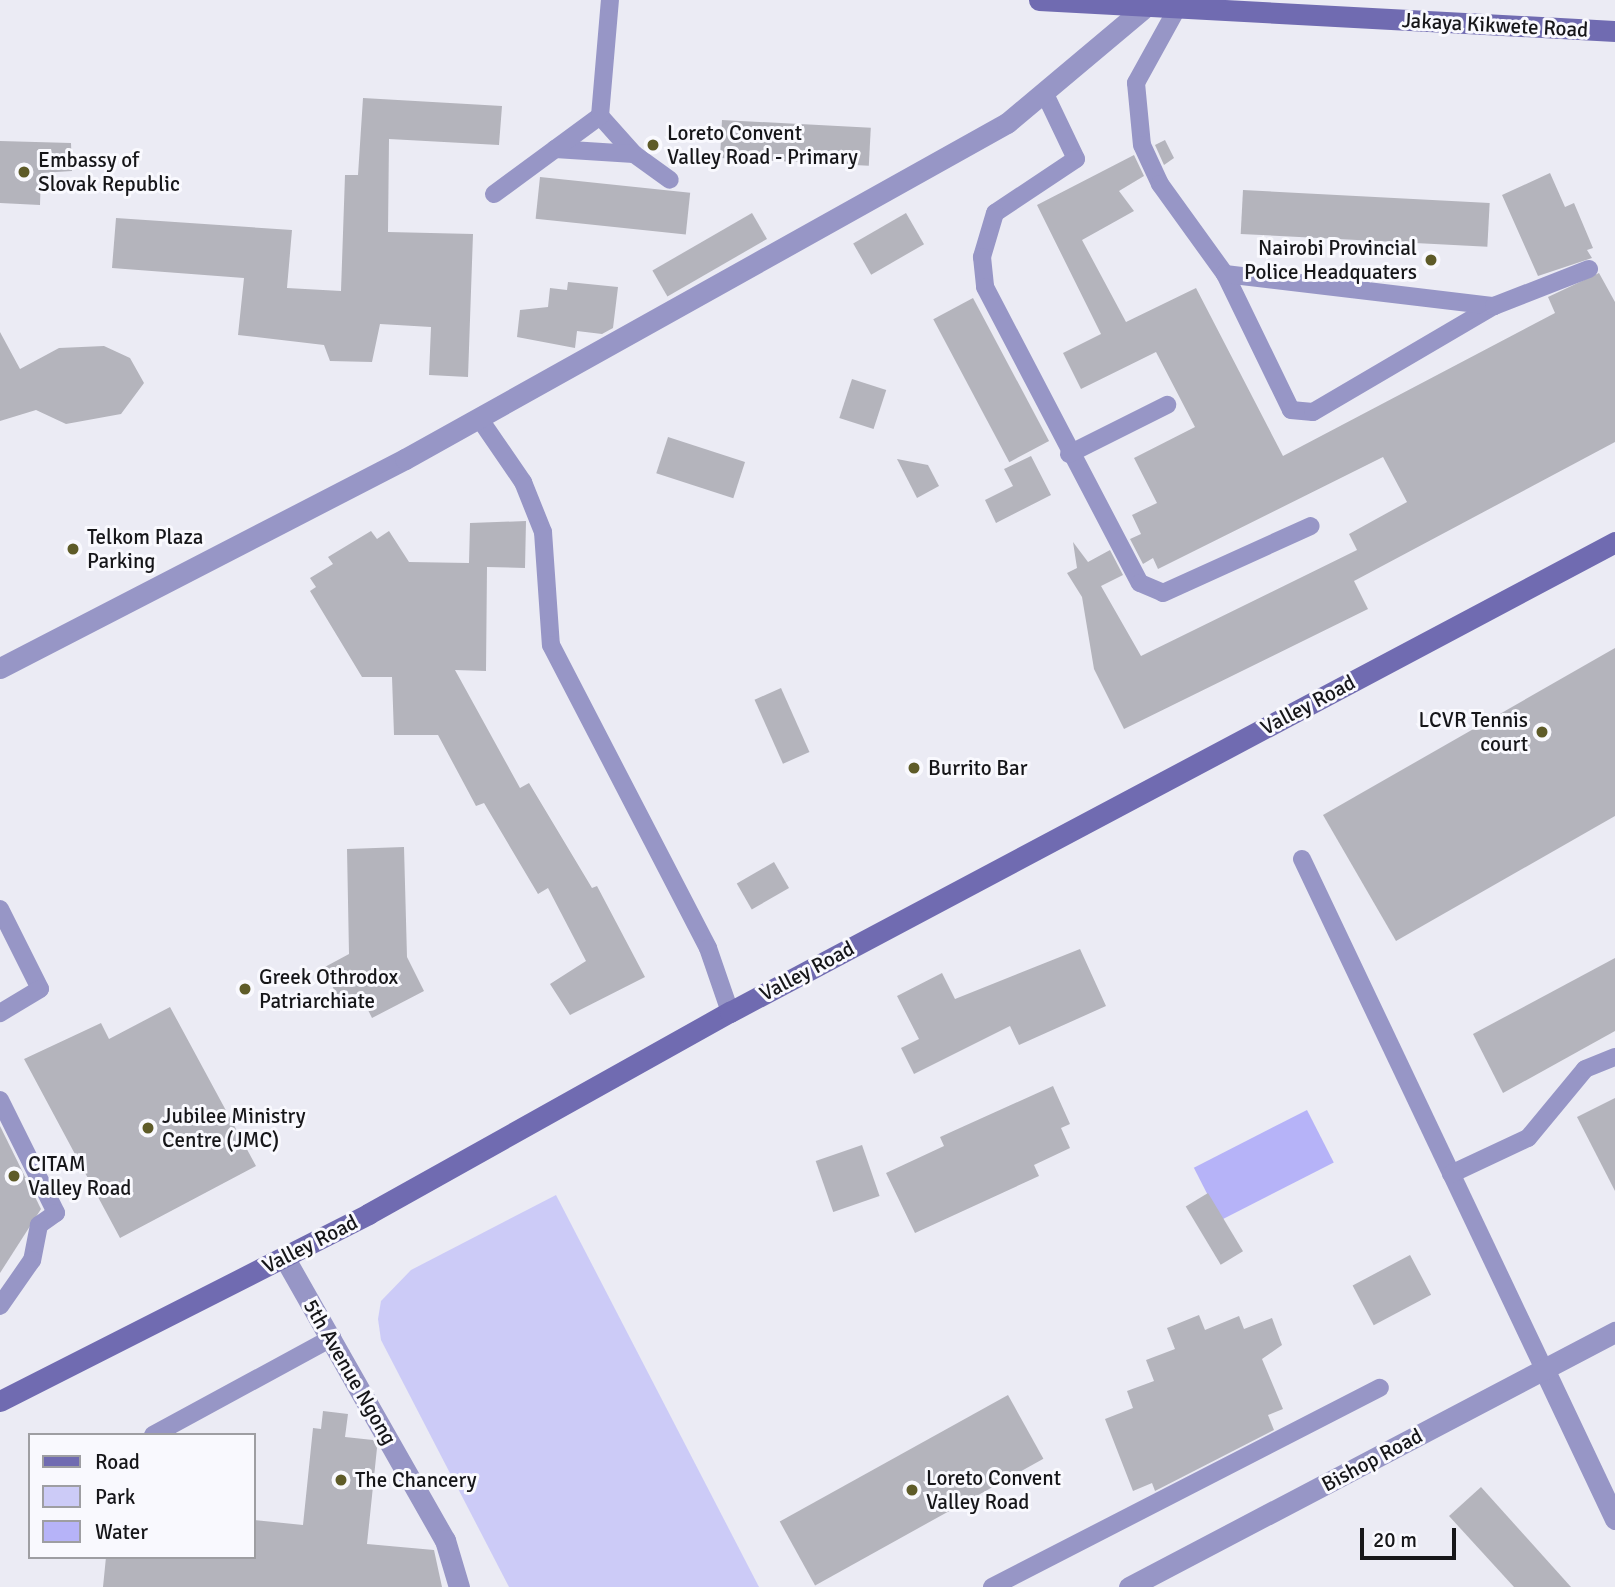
<!DOCTYPE html>
<html>
<head>
<meta charset="utf-8">
<style>
  body { margin:0 }
  #map { position:relative; width:1615px; height:1587px; overflow:hidden; background:#ebebf4; font-family:Signika,sans-serif }
  div>[style] { position:absolute }
  .green>* { inset:0; background:#cccbf7 }
  .water>* { inset:0; background:#b6b3f8; transform-origin:0 0 }
  .building>* { inset:0; background:#b4b4bc; transform-origin:0 0 }
  .lane>* { height:18px; margin:-9px; padding:0 9px; transform-origin:9px; border-radius:9px; background:#9796c6 }
  .street>* { height:21px; margin:-10.5px; padding:0 10.5px; transform-origin:10.5px; border-radius:10.5px; background:#9796c6 }
  .secondary>* { height:21px; margin:-10.5px; padding:0 10.5px; transform-origin:10.5px; border-radius:10.5px; background:#706bb1 }
  .dots>* { width:19px; height:19px; translate:-50% -50%; box-sizing:border-box; border:4px solid #f9f9fe; border-radius:50% }
  span { translate:-50% -50%; white-space:nowrap; text-align:center; line-height:1.15; -webkit-text-stroke:6px #f9f9fe; paint-order:stroke }
  .street-label { font-size:21px; color:#161619 }
  .poi-label { font-size:21px; color:#161619 }
  .left { translate:0 -50%; text-align:left }
  .right { translate:-100% -50%; text-align:right }
  .legend { position:absolute; left:28px; top:1433px; width:228px; height:126px; box-sizing:border-box; background:#f9f9fe; border:2px solid #9e9ea2; margin:0; padding:9px 12px; list-style:none; font-size:21px; color:#161619 }
  .legend li { display:flex; align-items:center; gap:14px; height:35px }
  .legend b { width:35px; border:2px solid #9e9ea2 }
  .scale { position:absolute; left:1360px; top:1528px; width:96px; height:32px; box-sizing:border-box; border:4px solid #161619; border-top:0; padding-left:9px; font-size:21px; line-height:24px; white-space:nowrap; color:#161619; -webkit-text-stroke:5px #f9f9fe; paint-order:stroke }
</style>
</head>
<body>
<div id="map">
  <div class="green">
    <i style="clip-path:polygon(556px 1195px,759px 1587px,509px 1587px,381px 1340px,378px 1319px,381px 1301px,411px 1270px)"></i>
  </div>
  <div class="water">
    <i style="left:1307px;top:1110px;width:59px;height:127px;rotate:63deg"></i>
  </div>
  <div class="building">
    <i style="clip-path:polygon(363px 98px,502px 106px,499px 145px,389px 139px,388px 232px,473px 234px,468px 377px,429px 375px,431px 327px,380px 324px,372px 362px,330px 361px,324px 345px,238px 335px,244px 278px,112px 268px,116px 218px,292px 230px,287px 288px,341px 291px,345px 175px,358px 175px)"></i>
    <i style="left:722px;top:120px;width:149px;height:38px;rotate:3deg"></i>
    <i style="clip-path:polygon(1165px 140px,1174px 158px,1164px 165px,1155px 145px)"></i>
    <i style="clip-path:polygon(0 141px,71px 143px,72px 171px,41px 173px,40px 205px,0 203px)"></i>
    <i style="clip-path:polygon(1134px 155px,1144px 176px,1119px 191px,1134px 211px,1082px 240px,1126px 322px,1196px 288px,1283px 456px,1555px 313px,1548px 297px,1599px 273px,1615px 302px,1615px 442px,1354px 581px,1368px 609px,1124px 729px,1094px 669px,1082px 597px,1067px 573px,1077px 568px,1073px 542px,1088px 562px,1110px 550px,1123px 575px,1101px 586px,1141px 656px,1357px 550px,1349px 534px,1407px 502px,1383px 457px,1158px 569px,1153px 558px,1143px 564px,1130px 539px,1141px 534px,1132px 515px,1157px 503px,1134px 458px,1195px 427px,1156px 352px,1081px 389px,1063px 353px,1101px 334px,1037px 205px)"></i>
    <i style="clip-path:polygon(1550px 173px,1565px 207px,1574px 203px,1593px 248px,1587px 250px,1592px 258px,1538px 276px,1502px 195px)"></i>
    <i style="left:540px;top:177px;width:151px;height:42px;rotate:6deg"></i>
    <i style="left:1243px;top:190px;width:247px;height:44px;rotate:3deg"></i>
    <i style="left:752px;top:213px;width:30px;height:115px;rotate:60deg"></i>
    <i style="left:906px;top:213px;width:36px;height:61px;rotate:60deg"></i>
    <i style="clip-path:polygon(568px 282px,618px 287px,613px 328px,602px 334px,577px 331px,575px 348px,517px 337px,520px 310px,548px 307px,550px 288px,567px 290px)"></i>
    <i style="left:973px;top:298px;width:162px;height:45px;rotate:62deg"></i>
    <i style="clip-path:polygon(0 332px,20px 369px,59px 348px,104px 346px,130px 358px,144px 383px,121px 414px,66px 424px,36px 410px,0 421px)"></i>
    <i style="left:852px;top:379px;width:36px;height:41px;rotate:18deg"></i>
    <i style="left:668px;top:437px;width:81px;height:38px;rotate:18deg"></i>
    <i style="clip-path:polygon(1031px 456px,1051px 495px,996px 523px,985px 500px,1013px 486px,1004px 469px)"></i>
    <i style="clip-path:polygon(897px 459px,928px 465px,939px 486px,917px 498px)"></i>
    <i style="clip-path:polygon(526px 521px,525px 568px,487px 567px,486px 671px,455px 670px,520px 788px,529px 783px,592px 888px,597px 886px,645px 977px,570px 1015px,550px 984px,586px 961px,548px 888px,538px 894px,484px 803px,476px 806px,438px 735px,394px 735px,392px 677px,362px 677px,310px 591px,316px 587px,310px 578px,333px 564px,328px 557px,371px 531px,377px 539px,389px 531px,409px 562px,469px 563px,470px 523px)"></i>
    <i style="clip-path:polygon(1615px 648px,1615px 816px,1396px 941px,1323px 815px)"></i>
    <i style="left:781px;top:688px;width:70px;height:29px;rotate:66deg"></i>
    <i style="clip-path:polygon(404px 847px,407px 957px,424px 991px,372px 1018px,363px 1000px,344px 1009px,323px 968px,349px 954px,347px 849px)"></i>
    <i style="left:774px;top:862px;width:30px;height:43px;rotate:60deg"></i>
    <i style="clip-path:polygon(1080px 949px,1106px 1006px,1019px 1045px,1010px 1026px,914px 1074px,901px 1048px,919px 1039px,897px 996px,942px 973px,955px 999px)"></i>
    <i style="clip-path:polygon(1615px 958px,1615px 1031px,1503px 1093px,1473px 1034px)"></i>
    <i style="clip-path:polygon(170px 1007px,256px 1166px,120px 1238px,24px 1059px,101px 1023px,109px 1039px)"></i>
    <i style="clip-path:polygon(1053px 1086px,1070px 1124px,1061px 1128px,1070px 1148px,1034px 1165px,1039px 1176px,915px 1233px,886px 1173px,944px 1146px,940px 1137px)"></i>
    <i style="clip-path:polygon(1615px 1098px,1615px 1191px,1577px 1117px)"></i>
    <i style="clip-path:polygon(0 1126px,41px 1209px,0 1273px)"></i>
    <i style="left:862px;top:1145px;width:54px;height:49px;rotate:71deg"></i>
    <i style="left:1208px;top:1193px;width:68px;height:26px;rotate:59deg"></i>
    <i style="left:1410px;top:1255px;width:45px;height:65px;rotate:62deg"></i>
    <i style="clip-path:polygon(1199px 1315px,1205px 1330px,1239px 1316px,1244px 1329px,1272px 1318px,1282px 1345px,1262px 1359px,1283px 1409px,1268px 1415px,1274px 1430px,1155px 1491px,1152px 1483px,1133px 1491px,1105px 1419px,1133px 1408px,1127px 1391px,1154px 1381px,1146px 1360px,1175px 1349px,1167px 1328px)"></i>
    <i style="left:1008px;top:1395px;width:73px;height:261px;rotate:61deg"></i>
    <i style="clip-path:polygon(323px 1411px,348px 1414px,345px 1437px,373px 1440px,377px 1448px,367px 1544px,434px 1550px,442px 1587px,103px 1587px,106px 1557px,254px 1557px,254px 1520px,303px 1525px,313px 1428px,321px 1429px)"></i>
    <i style="clip-path:polygon(1481px 1487px,1571px 1587px,1514px 1587px,1449px 1516px)"></i>
  </div>
  <div class="lane">
    <i style="left:1179px;top:5px;width:89px;rotate:118.9deg"></i>
    <i style="left:1136px;top:83px;width:62px;rotate:84.5deg"></i>
    <i style="left:1142px;top:145px;width:43px;rotate:65.2deg"></i>
    <i style="left:1160px;top:184px;width:111px;rotate:54.2deg"></i>
    <i style="left:1225px;top:274px;width:151px;rotate:64.1deg"></i>
    <i style="left:1291px;top:410px;width:22px;rotate:5deg"></i>
    <i style="left:1313px;top:412px;width:210px;rotate:-30.4deg"></i>
    <i style="left:1045px;top:94px;width:72px;rotate:64.5deg"></i>
    <i style="left:1076px;top:159px;width:97px;rotate:146.3deg"></i>
    <i style="left:995px;top:213px;width:46px;rotate:106.5deg"></i>
    <i style="left:982px;top:257px;width:30px;rotate:84deg"></i>
    <i style="left:985px;top:287px;width:334px;rotate:62.4deg"></i>
    <i style="left:1140px;top:583px;width:25px;rotate:23deg"></i>
    <i style="left:1163px;top:593px;width:162px;rotate:-24.4deg"></i>
    <i style="left:600px;top:116px;width:51px;rotate:48.2deg"></i>
    <i style="left:634px;top:154px;width:44px;rotate:35.8deg"></i>
    <i style="left:555px;top:149px;width:79px;rotate:3.6deg"></i>
    <i style="left:494px;top:194px;width:132px;rotate:-36.3deg"></i>
    <i style="left:600px;top:116px;width:116px;rotate:-85.1deg"></i>
    <i style="left:1225px;top:274px;width:271px;rotate:6.8deg"></i>
    <i style="left:1494px;top:306px;width:102px;rotate:-21.3deg"></i>
    <i style="left:479px;top:418px;width:78px;rotate:55.5deg"></i>
    <i style="left:523px;top:482px;width:54px;rotate:68.2deg"></i>
    <i style="left:543px;top:532px;width:113px;rotate:86deg"></i>
    <i style="left:551px;top:645px;width:341px;rotate:62.6deg"></i>
    <i style="left:708px;top:948px;width:68px;rotate:71deg"></i>
    <i style="left:1069px;top:454px;width:110px;rotate:-26.6deg"></i>
    <i style="left:1302px;top:859px;width:565px;rotate:64.62deg"></i>
    <i style="left:0;top:909px;width:89px;rotate:63.4deg"></i>
    <i style="left:40px;top:989px;width:47px;rotate:149deg"></i>
    <i style="left:0;top:1100px;width:126px;rotate:63.6deg"></i>
    <i style="left:56px;top:1213px;width:21px;rotate:145deg"></i>
    <i style="left:39px;top:1225px;width:36px;rotate:101deg"></i>
    <i style="left:32px;top:1260px;width:56px;rotate:124.8deg"></i>
    <i style="left:1451px;top:1174px;width:85px;rotate:-25.1deg"></i>
    <i style="left:1528px;top:1138px;width:89px;rotate:-50.4deg"></i>
    <i style="left:1585px;top:1069px;width:32px;rotate:-22deg"></i>
    <i style="left:153px;top:1435px;width:204px;rotate:-28.5deg"></i>
    <i style="left:992px;top:1587px;width:436px;rotate:-27.2deg"></i>
  </div>
  <div class="street">
    <i style="left:0;top:668px;width:456px;rotate:-27.3deg"></i>
    <i style="left:405px;top:459px;width:689px;rotate:-29.17deg"></i>
    <i style="left:1007px;top:123px;width:187px;rotate:-40deg"></i>
    <i style="left:284px;top:1257px;width:326px;rotate:60.4deg"></i>
    <i style="left:445px;top:1540px;width:49px;rotate:73.4deg"></i>
    <i style="left:1544px;top:1369px;width:166px;rotate:64.7deg"></i>
    <i style="left:1129px;top:1587px;width:549px;rotate:-27.69deg"></i>
  </div>
  <div class="secondary">
    <i style="left:1039px;top:0;width:577px;rotate:3.08deg"></i>
    <i style="left:0;top:1401px;width:413px;rotate:-26.9deg"></i>
    <i style="left:368px;top:1214px;width:415px;rotate:-29.2deg"></i>
    <i style="left:730px;top:1012px;width:1002px;rotate:-27.97deg"></i>
  </div>
  <div class="dots">
    <i style="left:653px;top:145px;background:#5e5b28"></i>
    <i style="left:24px;top:172px;background:#5e5b28"></i>
    <i style="left:1431px;top:260px;background:#5e5b28"></i>
    <i style="left:73px;top:549px;background:#5e5b28"></i>
    <i style="left:1542px;top:732px;background:#5e5b28"></i>
    <i style="left:914px;top:768px;background:#5e5b28"></i>
    <i style="left:245px;top:989px;background:#5e5b28"></i>
    <i style="left:148px;top:1128px;background:#5e5b28"></i>
    <i style="left:14px;top:1176px;background:#5e5b28"></i>
    <i style="left:341px;top:1480px;background:#5e5b28"></i>
    <i style="left:912px;top:1490px;background:#5e5b28"></i>
  </div>
  <div class="street-label">
    <span style="left:1495px;top:25px;rotate:3deg">Jakaya Kikwete Road</span>
    <span style="left:1308px;top:705px;rotate:-28deg">Valley Road</span>
    <span style="left:807px;top:971px;rotate:-28deg">Valley Road</span>
    <span style="left:310px;top:1244px;rotate:-27deg">Valley Road</span>
    <span style="left:350px;top:1372px;rotate:60deg">5th Avenue Ngong</span>
    <span style="left:1372px;top:1460px;rotate:-28deg">Bishop Road</span>
  </div>
  <div class="poi-label">
    <span class="left" style="left:667px;top:145px">Loreto Convent<br>Valley Road - Primary</span>
    <span class="left" style="left:38px;top:172px">Embassy of<br>Slovak Republic</span>
    <span class="right" style="left:1417px;top:260px">Nairobi Provincial<br>Police Headquaters</span>
    <span class="left" style="left:87px;top:549px">Telkom Plaza<br>Parking</span>
    <span class="right" style="left:1528px;top:732px">LCVR Tennis<br>court</span>
    <span class="left" style="left:928px;top:768px">Burrito Bar</span>
    <span class="left" style="left:259px;top:989px">Greek Othrodox<br>Patriarchiate</span>
    <span class="left" style="left:162px;top:1128px">Jubilee Ministry<br>Centre (JMC)</span>
    <span class="left" style="left:28px;top:1176px">CITAM<br>Valley Road</span>
    <span class="left" style="left:926px;top:1490px">Loreto Convent<br>Valley Road</span>
    <span class="left" style="left:355px;top:1480px">The Chancery</span>
  </div>
  <ul class="legend">
  <li><b style="height:9px;background:#706bb1"></b>Road</li>
  <li><b style="height:19px;background:#cccbf7"></b>Park</li>
  <li><b style="height:19px;background:#b6b3f8"></b>Water</li>
  </ul>
  <div class="scale">20 m</div>
</div>
</body>
</html>
